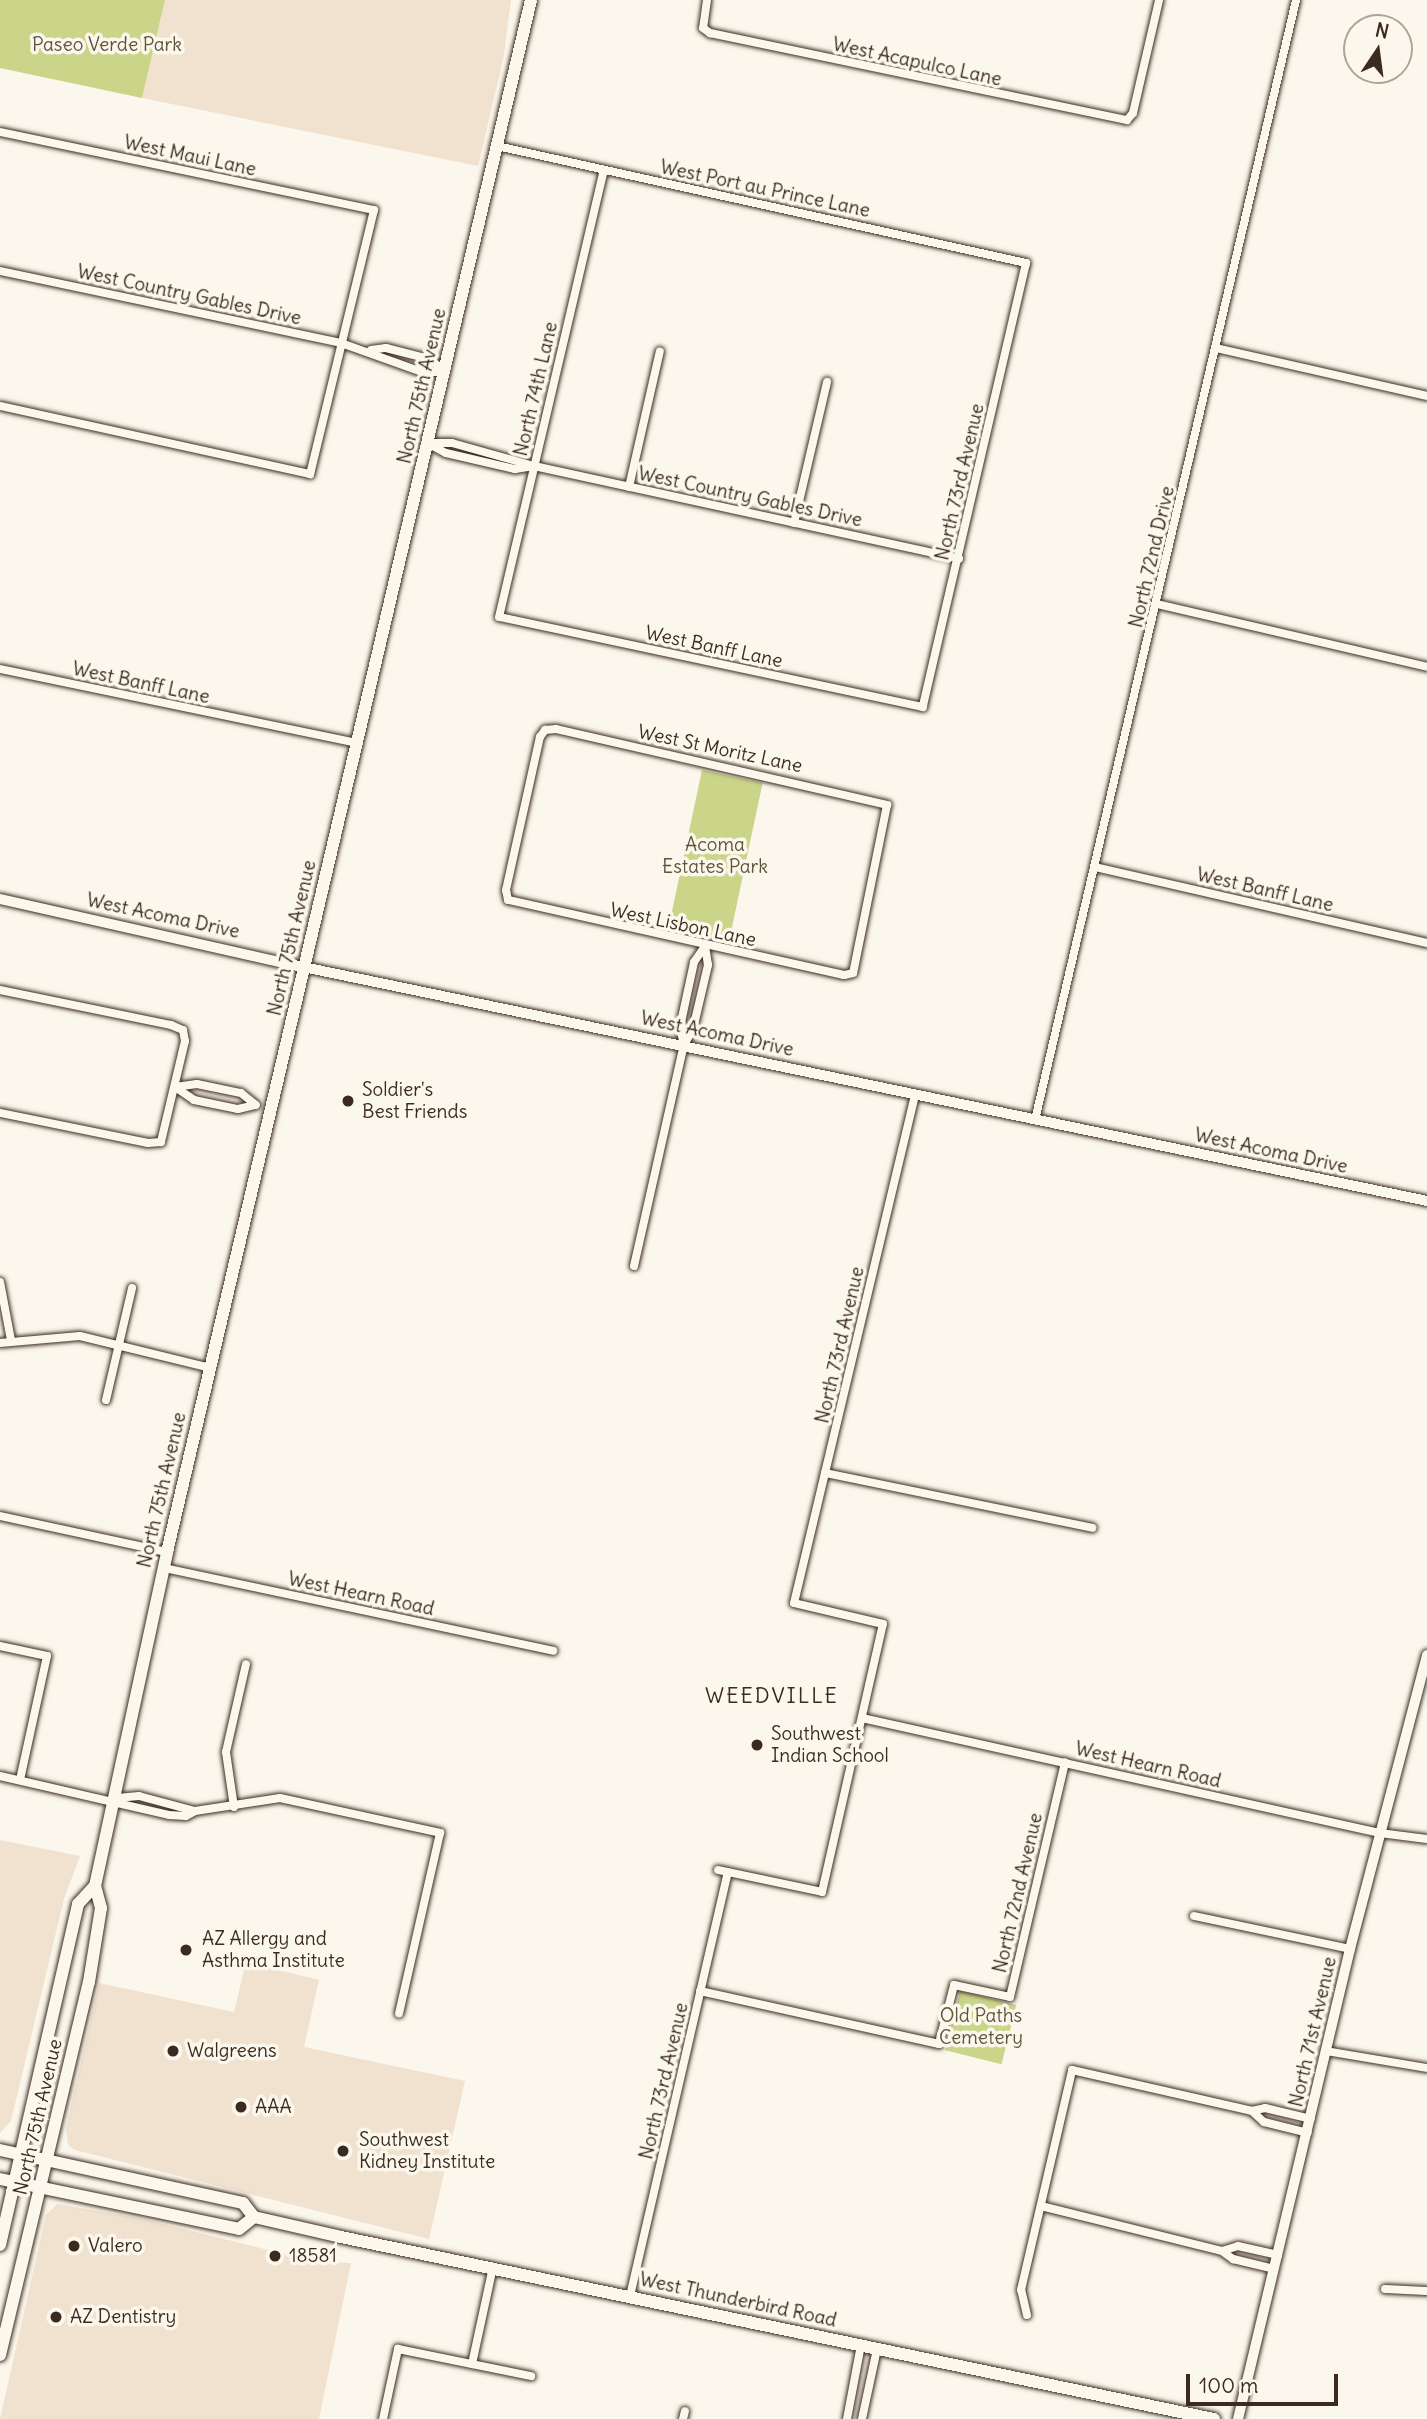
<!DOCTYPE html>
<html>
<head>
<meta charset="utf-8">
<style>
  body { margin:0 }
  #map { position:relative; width:1427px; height:2419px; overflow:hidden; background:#fbf7ec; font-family:Delius,sans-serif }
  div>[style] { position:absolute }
  .built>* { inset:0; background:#f1e1cf }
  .green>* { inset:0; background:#cbd589; transform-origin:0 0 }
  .roads { filter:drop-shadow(0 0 2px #3b2a1e) drop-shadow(0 0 2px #3b2a1e) }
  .minor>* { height:8px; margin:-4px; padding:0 4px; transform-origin:4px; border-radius:4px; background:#fbf7ec }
  .tertiary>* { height:10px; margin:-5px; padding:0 5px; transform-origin:5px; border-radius:5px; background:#fbf7ec }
  .secondary>* { height:12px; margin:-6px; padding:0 6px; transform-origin:6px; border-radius:6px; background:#fbf7ec }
  .dots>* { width:19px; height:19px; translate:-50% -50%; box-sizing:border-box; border:4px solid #fbf7ec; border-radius:50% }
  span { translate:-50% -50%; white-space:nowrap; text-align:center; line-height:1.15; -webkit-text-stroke:7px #fbf7ec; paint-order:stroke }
  .park-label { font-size:19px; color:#5f5539 }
  .street-label { font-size:19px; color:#3b2a1e }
  .poi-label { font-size:19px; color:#3b2a1e }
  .left { translate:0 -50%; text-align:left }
  .neighbourhood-label { font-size:21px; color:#3b2a1e; letter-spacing:2px }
  .north { position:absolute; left:1343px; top:14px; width:70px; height:70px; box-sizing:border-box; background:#fbf7ec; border:2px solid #aea59a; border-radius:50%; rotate:13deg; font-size:19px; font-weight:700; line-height:28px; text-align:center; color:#3b2a1e }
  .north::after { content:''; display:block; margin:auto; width:24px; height:32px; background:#3b2a1e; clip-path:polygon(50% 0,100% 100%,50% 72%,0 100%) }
  .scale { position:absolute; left:1186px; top:2374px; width:152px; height:32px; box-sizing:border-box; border:4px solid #3b2a1e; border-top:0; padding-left:9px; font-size:21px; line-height:24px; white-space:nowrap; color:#3b2a1e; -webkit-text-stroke:5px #fbf7ec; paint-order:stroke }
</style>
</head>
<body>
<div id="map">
  <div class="built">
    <i style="clip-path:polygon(165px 0,511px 0,504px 55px,478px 166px,142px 98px)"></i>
    <i style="clip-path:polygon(0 1840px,80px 1856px,64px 1899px,11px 2121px,0 2133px)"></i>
    <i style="clip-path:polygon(246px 1962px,319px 1980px,304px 2047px,465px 2081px,429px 2239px,75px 2150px,68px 2145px,66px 2128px,99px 1983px,234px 2012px)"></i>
    <i style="clip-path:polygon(57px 2204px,139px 2218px,317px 2262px,351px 2263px,319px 2419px,0 2419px,46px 2215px)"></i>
  </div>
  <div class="green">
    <i style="clip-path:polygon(0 0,165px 0,142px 98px,0 68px)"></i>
    <i style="left:702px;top:770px;width:62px;height:162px;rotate:12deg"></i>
    <i style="left:960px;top:1991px;width:58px;height:61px;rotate:14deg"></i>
  </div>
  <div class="roads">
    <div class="minor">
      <i style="left:707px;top:0;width:28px;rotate:98deg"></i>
      <i style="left:703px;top:28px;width:9px;rotate:36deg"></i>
      <i style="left:710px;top:33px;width:426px;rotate:11.8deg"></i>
      <i style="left:1127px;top:120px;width:9px;rotate:-49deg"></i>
      <i style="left:1133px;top:113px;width:116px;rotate:-77deg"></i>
      <i style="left:0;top:132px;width:382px;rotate:11.8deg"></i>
      <i style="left:374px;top:210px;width:272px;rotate:103.6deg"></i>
      <i style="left:310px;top:474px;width:317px;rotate:-167.6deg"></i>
      <i style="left:497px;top:146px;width:542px;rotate:12.47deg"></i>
      <i style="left:1026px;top:263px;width:456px;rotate:103.1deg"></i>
      <i style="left:923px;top:707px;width:433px;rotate:-168deg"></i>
      <i style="left:499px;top:617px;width:459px;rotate:-76.8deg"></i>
      <i style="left:0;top:271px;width:349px;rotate:11.9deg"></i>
      <i style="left:341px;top:343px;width:89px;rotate:19.7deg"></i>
      <i style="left:425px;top:373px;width:20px;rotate:-6deg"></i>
      <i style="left:1216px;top:348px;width:216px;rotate:12.8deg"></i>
      <i style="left:371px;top:350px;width:15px;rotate:-8deg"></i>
      <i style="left:386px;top:348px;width:44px;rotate:14.3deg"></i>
      <i style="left:429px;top:359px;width:20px;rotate:37deg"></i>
      <i style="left:428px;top:443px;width:24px"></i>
      <i style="left:452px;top:443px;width:85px;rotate:15.7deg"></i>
      <i style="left:534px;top:466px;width:435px;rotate:12.3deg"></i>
      <i style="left:429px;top:444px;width:19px;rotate:28deg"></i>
      <i style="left:446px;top:453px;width:71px;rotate:13.1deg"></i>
      <i style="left:515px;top:469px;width:19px;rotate:-9deg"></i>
      <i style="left:629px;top:487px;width:139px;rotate:-77.2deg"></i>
      <i style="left:794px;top:523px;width:145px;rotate:-76.8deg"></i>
      <i style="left:1157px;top:604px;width:277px;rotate:13.1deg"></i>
      <i style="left:0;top:669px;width:365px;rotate:11.7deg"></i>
      <i style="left:556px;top:729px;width:340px;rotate:12.9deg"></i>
      <i style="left:887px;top:805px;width:171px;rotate:101.4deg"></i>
      <i style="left:853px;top:973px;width:9px;rotate:167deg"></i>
      <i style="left:844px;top:975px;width:344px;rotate:-167.4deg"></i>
      <i style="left:508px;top:900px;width:10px;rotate:-101deg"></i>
      <i style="left:506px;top:890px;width:157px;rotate:-77.5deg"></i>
      <i style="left:540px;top:737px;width:9px;rotate:-54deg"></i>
      <i style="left:545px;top:730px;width:11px;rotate:-5deg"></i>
      <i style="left:1095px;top:867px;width:341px;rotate:12.9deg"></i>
      <i style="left:0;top:990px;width:175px;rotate:11.6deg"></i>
      <i style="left:171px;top:1025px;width:13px;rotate:23deg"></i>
      <i style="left:183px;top:1030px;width:11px;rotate:80deg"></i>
      <i style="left:185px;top:1041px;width:104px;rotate:103.4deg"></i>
      <i style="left:161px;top:1142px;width:13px;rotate:176deg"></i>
      <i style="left:148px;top:1143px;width:151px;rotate:-168.5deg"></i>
      <i style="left:684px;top:1045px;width:18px;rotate:-103deg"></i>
      <i style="left:680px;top:1027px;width:66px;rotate:-77.8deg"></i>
      <i style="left:694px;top:962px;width:19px;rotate:-55deg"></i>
      <i style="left:175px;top:1087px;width:22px;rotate:-8deg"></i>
      <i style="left:197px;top:1084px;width:45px;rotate:11.6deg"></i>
      <i style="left:241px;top:1093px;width:19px;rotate:39deg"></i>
      <i style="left:175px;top:1087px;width:23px;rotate:34deg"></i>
      <i style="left:194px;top:1100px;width:45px;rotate:11.6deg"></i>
      <i style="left:238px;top:1109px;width:18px;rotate:-13deg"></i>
      <i style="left:1035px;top:1120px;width:1150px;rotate:-76.88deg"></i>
      <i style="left:634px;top:1266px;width:227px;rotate:-77.3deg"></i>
      <i style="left:684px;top:1045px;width:18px;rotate:-61deg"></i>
      <i style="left:693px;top:1029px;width:66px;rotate:-76.8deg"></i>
      <i style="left:708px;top:965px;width:19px;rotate:-99deg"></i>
      <i style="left:0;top:1282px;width:59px;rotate:79.3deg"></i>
      <i style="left:0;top:1343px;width:80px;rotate:-5deg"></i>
      <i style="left:80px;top:1336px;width:134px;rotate:13.8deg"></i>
      <i style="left:106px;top:1400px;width:115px;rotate:-76.9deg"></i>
      <i style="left:825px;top:1473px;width:273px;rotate:11.6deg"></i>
      <i style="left:0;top:1516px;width:171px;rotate:12.2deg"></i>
      <i style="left:164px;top:1568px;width:398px;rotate:12deg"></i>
      <i style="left:0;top:1646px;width:48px;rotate:12deg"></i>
      <i style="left:47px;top:1656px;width:127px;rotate:102.3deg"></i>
      <i style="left:862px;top:1718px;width:531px;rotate:12.52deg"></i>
      <i style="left:1380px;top:1833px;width:47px;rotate:7.3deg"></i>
      <i style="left:0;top:1776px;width:173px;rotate:13deg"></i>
      <i style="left:169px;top:1815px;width:17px;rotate:3deg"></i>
      <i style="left:186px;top:1816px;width:10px;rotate:-29deg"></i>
      <i style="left:195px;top:1811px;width:86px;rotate:-8.7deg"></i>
      <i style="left:280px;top:1798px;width:164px;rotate:12.3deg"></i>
      <i style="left:440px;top:1833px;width:185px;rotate:102.8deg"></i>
      <i style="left:117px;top:1798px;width:22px;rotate:-5deg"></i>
      <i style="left:139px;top:1796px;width:58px;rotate:15deg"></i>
      <i style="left:234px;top:1807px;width:56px;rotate:-98.3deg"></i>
      <i style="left:226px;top:1752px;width:90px;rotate:-77.2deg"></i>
      <i style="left:718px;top:1870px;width:106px;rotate:11.9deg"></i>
      <i style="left:822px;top:1892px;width:275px;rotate:-77.2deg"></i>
      <i style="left:883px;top:1624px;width:91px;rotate:-166.7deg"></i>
      <i style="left:794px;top:1603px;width:522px;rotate:-76.6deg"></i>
      <i style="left:1194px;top:1916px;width:159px;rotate:11.9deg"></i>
      <i style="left:700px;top:1991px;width:245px;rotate:12.5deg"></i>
      <i style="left:939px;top:2044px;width:61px;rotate:-75.7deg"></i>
      <i style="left:954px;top:1985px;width:57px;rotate:12.1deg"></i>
      <i style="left:1010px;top:1997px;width:241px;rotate:-76.8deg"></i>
      <i style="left:1326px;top:2051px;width:102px;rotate:9.6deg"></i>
      <i style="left:1252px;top:2111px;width:16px;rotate:43deg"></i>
      <i style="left:1264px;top:2122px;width:45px;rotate:14deg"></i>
      <i style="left:1041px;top:2206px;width:187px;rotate:14deg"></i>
      <i style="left:1222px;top:2251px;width:14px;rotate:36deg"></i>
      <i style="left:1233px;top:2259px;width:42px;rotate:13.7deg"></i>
      <i style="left:1222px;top:2251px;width:17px;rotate:-17deg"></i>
      <i style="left:1238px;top:2246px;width:41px;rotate:12.7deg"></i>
      <i style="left:1385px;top:2289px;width:42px;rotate:2.7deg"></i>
      <i style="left:630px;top:2296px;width:435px;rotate:-77deg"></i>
      <i style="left:1027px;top:2315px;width:26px;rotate:-103deg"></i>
      <i style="left:1021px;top:2290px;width:226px;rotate:-76.9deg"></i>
      <i style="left:1072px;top:2070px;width:185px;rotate:12.8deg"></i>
      <i style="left:1252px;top:2111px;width:13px;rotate:-13deg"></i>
      <i style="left:1265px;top:2108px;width:47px;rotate:13.4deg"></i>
      <i style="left:472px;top:2364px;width:99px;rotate:-77.8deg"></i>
      <i style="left:383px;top:2419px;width:72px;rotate:-77.9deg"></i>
      <i style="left:398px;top:2349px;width:136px;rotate:11.5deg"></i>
      <i style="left:683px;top:2419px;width:8px;rotate:-76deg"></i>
      <i style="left:847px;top:2419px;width:75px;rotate:-79.3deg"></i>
      <i style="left:862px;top:2419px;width:72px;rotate:-77.9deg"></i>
    </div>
    <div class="tertiary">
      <i style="left:0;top:899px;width:291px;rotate:12.7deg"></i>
      <i style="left:284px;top:963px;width:1168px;rotate:11.76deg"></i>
      <i style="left:1238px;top:2419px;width:483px;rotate:-76.6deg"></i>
      <i style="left:1350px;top:1949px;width:304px;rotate:-75.3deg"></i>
    </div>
    <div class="secondary">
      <i style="left:0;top:2150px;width:249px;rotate:12.3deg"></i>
      <i style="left:243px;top:2203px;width:18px;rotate:52deg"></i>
      <i style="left:254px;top:2217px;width:89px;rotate:12.9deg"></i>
      <i style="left:341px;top:2237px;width:892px;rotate:11.78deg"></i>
      <i style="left:0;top:2179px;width:244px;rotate:11.8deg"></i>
      <i style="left:239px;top:2229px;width:19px;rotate:-39deg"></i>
      <i style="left:0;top:2245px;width:350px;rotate:-77.1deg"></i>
      <i style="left:78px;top:1904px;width:25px;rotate:-47deg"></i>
      <i style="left:0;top:2355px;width:383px;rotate:-76.6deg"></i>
      <i style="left:89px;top:1982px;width:75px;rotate:-80.8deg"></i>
      <i style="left:101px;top:1908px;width:23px;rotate:-105deg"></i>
      <i style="left:95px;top:1886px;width:342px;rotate:-77.8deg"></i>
      <i style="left:167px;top:1552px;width:1594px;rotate:-76.8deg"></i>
    </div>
  </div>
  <div class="dots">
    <i style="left:348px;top:1101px;background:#3b2a1e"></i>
    <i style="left:757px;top:1745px;background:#3b2a1e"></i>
    <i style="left:186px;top:1950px;background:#3b2a1e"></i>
    <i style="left:173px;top:2051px;background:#3b2a1e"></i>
    <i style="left:241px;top:2107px;background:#3b2a1e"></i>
    <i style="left:343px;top:2151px;background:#3b2a1e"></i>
    <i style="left:74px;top:2246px;background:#3b2a1e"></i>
    <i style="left:275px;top:2256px;background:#3b2a1e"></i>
    <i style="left:56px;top:2317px;background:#3b2a1e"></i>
  </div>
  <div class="park-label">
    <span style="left:107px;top:45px">Paseo Verde Park</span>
    <span style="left:715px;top:856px">Acoma<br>Estates Park</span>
    <span style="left:981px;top:2027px">Old Paths<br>Cemetery</span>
  </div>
  <div class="street-label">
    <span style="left:917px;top:62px;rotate:12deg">West Acapulco Lane</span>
    <span style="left:190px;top:156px;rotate:12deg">West Maui Lane</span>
    <span style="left:765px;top:189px;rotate:12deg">West Port au Prince Lane</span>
    <span style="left:189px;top:295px;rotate:12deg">West Country Gables Drive</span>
    <span style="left:422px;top:386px;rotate:-77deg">North 75th Avenue</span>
    <span style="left:536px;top:389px;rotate:-77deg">North 74th Lane</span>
    <span style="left:960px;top:482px;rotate:-77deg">North 73rd Avenue</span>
    <span style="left:750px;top:497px;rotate:12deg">West Country Gables Drive</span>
    <span style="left:1152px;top:557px;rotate:-77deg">North 72nd Drive</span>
    <span style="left:714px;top:647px;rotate:12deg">West Banff Lane</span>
    <span style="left:141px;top:683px;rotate:12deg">West Banff Lane</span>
    <span style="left:720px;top:749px;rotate:12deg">West St Moritz Lane</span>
    <span style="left:1265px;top:890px;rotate:13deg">West Banff Lane</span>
    <span style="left:163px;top:916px;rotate:12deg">West Acoma Drive</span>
    <span style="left:683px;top:925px;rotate:12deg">West Lisbon Lane</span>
    <span style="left:292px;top:938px;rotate:-77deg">North 75th Avenue</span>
    <span style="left:717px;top:1034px;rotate:12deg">West Acoma Drive</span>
    <span style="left:1271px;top:1151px;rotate:12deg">West Acoma Drive</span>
    <span style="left:840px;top:1345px;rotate:-77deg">North 73rd Avenue</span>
    <span style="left:162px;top:1490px;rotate:-77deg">North 75th Avenue</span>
    <span style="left:361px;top:1594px;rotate:12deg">West Hearn Road</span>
    <span style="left:1148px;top:1765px;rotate:13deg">West Hearn Road</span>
    <span style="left:1018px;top:1893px;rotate:-77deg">North 72nd Avenue</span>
    <span style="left:1313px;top:2032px;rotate:-77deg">North 71st Avenue</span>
    <span style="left:664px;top:2081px;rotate:-77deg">North 73rd Avenue</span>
    <span style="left:38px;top:2117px;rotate:-77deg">North 75th Avenue</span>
    <span style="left:738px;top:2300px;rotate:12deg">West Thunderbird Road</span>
  </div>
  <div class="poi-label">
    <span class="left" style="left:362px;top:1101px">Soldier's<br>Best Friends</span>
    <span class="left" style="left:771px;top:1745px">Southwest<br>Indian School</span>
    <span class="left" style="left:202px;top:1950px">AZ Allergy and<br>Asthma Institute</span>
    <span class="left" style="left:187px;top:2051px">Walgreens</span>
    <span class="left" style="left:255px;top:2107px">AAA</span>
    <span class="left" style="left:359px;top:2151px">Southwest<br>Kidney Institute</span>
    <span class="left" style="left:88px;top:2246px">Valero</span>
    <span class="left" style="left:289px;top:2256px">18581</span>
    <span class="left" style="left:70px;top:2317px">AZ Dentistry</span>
  </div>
  <div class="neighbourhood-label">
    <span style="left:772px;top:1696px">WEEDVILLE</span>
  </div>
  <div class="north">N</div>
  <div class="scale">100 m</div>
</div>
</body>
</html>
